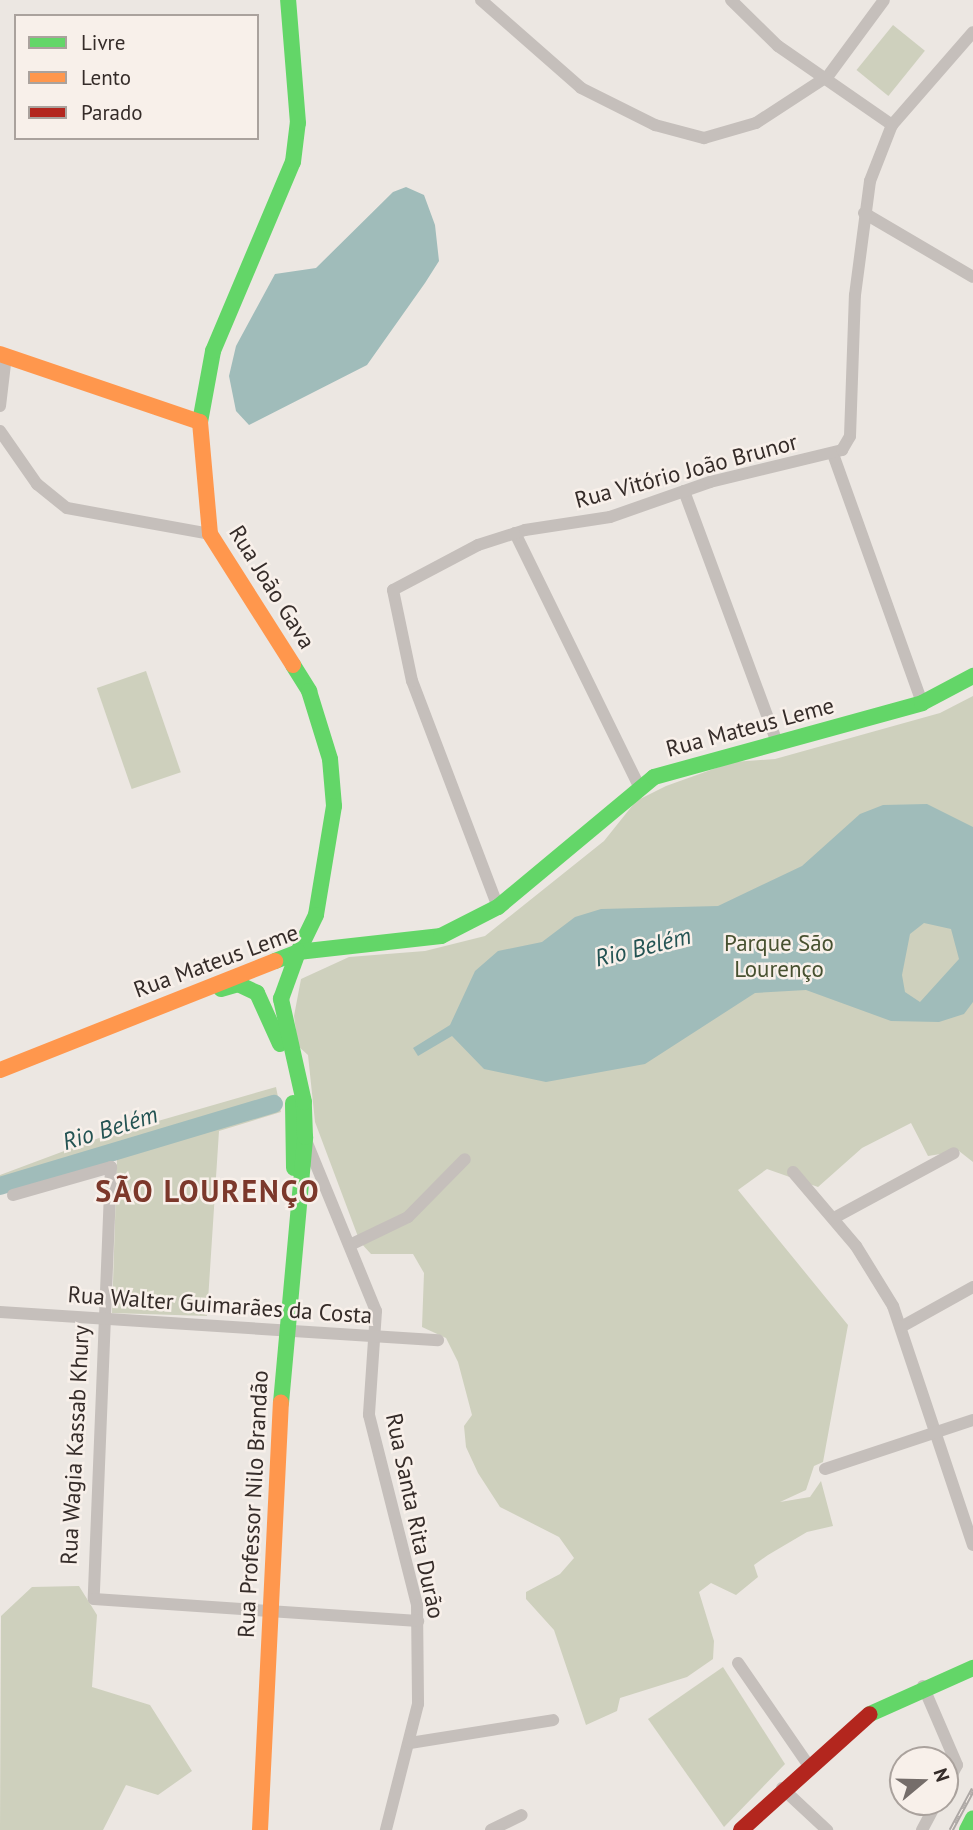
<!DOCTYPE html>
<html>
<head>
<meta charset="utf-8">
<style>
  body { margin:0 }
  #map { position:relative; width:973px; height:1830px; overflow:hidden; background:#ece7e2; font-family:"PT Sans",sans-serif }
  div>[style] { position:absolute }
  .green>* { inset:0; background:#ced0bd; transform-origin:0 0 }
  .water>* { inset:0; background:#a0bcba }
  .river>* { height:18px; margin:-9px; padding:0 9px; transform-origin:9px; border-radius:9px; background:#a0bcba }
  .street>* { height:12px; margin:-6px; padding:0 6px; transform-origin:6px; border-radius:6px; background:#c5bfbb }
  .fast>* { height:16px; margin:-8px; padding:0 8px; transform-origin:8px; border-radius:8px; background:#63d668 }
  .slow>* { height:16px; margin:-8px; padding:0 8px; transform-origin:8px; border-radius:8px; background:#ff974d }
  .jam>* { height:16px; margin:-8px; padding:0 8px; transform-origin:8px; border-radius:8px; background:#b3261e }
  .rail>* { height:5px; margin-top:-2.5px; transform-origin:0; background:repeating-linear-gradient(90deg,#f8f0ea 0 8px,#ada8a5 0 16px); box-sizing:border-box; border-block:2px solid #ada8a5 }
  span { translate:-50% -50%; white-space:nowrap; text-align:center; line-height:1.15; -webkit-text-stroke:5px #f8f0ea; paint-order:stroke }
  .street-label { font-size:23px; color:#352c29 }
  .park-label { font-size:23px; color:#475130 }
  .water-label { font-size:24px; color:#235353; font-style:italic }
  .district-label { font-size:30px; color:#7c382b; font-weight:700; letter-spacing:2px }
  .legend { position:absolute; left:14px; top:14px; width:245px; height:126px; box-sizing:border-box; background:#f8f0ea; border:2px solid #aaa29d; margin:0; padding:9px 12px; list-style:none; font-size:21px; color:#352c29 }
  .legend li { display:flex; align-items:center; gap:14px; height:35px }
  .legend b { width:35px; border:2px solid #aaa29d }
  .north { position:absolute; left:889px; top:1746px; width:70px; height:70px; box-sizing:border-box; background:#f8f0ea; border:2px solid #aaa29d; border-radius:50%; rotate:71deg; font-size:19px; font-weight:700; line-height:28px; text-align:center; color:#352c29 }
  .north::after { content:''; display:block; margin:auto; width:24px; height:32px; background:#756d6a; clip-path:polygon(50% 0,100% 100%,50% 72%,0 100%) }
</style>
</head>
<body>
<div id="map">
  <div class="green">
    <i style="left:893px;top:25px;width:41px;height:58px;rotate:39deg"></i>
    <i style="left:146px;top:671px;width:107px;height:52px;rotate:71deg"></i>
    <i style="clip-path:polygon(973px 696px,973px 1162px,959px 1151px,928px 1156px,911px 1123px,862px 1148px,818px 1187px,767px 1169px,738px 1190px,848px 1325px,823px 1462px,814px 1466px,806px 1490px,780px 1502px,810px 1497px,821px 1481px,833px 1526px,807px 1532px,768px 1555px,754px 1565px,758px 1577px,736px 1595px,711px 1583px,699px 1592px,714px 1641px,713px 1659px,687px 1677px,620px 1698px,617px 1711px,586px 1725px,554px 1630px,526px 1599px,526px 1592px,560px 1574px,574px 1558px,559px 1537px,500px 1507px,478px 1473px,466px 1447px,464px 1426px,472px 1415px,458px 1362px,446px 1338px,422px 1327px,424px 1273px,413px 1254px,371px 1254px,360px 1242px,315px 1122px,308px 1055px,298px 1046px,294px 1016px,301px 979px,349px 957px,425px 951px,485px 936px,604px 841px,636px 801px,666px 786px,733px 762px,775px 759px,940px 713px)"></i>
    <i style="clip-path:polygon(276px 1087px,281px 1112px,219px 1131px,207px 1316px,112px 1313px,117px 1160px,0 1194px,0 1175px,99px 1138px)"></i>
    <i style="clip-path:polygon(79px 1586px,97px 1615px,92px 1687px,150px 1705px,192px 1771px,158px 1795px,126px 1785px,103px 1830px,0 1830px,1px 1616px,32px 1587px)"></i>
    <i style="clip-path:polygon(723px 1667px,785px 1764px,724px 1827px,648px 1719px)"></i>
  </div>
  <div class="water">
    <i style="clip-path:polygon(406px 187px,424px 195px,435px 225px,439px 261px,425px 283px,367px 365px,249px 425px,236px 411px,229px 376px,236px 346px,275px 274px,316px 268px,393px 192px)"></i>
    <i style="clip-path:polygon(evenodd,927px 804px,973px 827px,973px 1002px,964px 1014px,939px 1022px,891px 1021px,806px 990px,755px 993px,645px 1064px,546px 1082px,484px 1069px,452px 1036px,418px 1056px,413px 1048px,450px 1025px,475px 971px,498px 951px,542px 942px,575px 917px,601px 909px,718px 906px,802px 866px,860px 814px,883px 805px,927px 804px,924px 923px,951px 929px,959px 959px,920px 1002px,905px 992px,902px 975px,910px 934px,924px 923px)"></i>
  </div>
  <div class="river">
    <i style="left:0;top:1186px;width:286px;rotate:-16.7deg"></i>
  </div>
  <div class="street">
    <i style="left:481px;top:0;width:133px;rotate:41.3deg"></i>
    <i style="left:581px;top:88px;width:83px;rotate:26.6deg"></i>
    <i style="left:655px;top:125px;width:51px;rotate:14.9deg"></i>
    <i style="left:704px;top:138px;width:54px;rotate:-16.1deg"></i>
    <i style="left:756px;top:123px;width:86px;rotate:-33.1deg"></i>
    <i style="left:828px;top:76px;width:94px;rotate:-53.6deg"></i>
    <i style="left:731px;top:0;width:66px;rotate:44.4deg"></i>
    <i style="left:778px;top:46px;width:139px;rotate:34.7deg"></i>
    <i style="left:864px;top:213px;width:126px;rotate:30.4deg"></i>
    <i style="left:0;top:406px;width:50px;rotate:-83.2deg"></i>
    <i style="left:0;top:431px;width:65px;rotate:55.1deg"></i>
    <i style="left:37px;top:484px;width:38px;rotate:39deg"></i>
    <i style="left:67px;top:508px;width:145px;rotate:10.3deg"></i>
    <i style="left:833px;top:454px;width:264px;rotate:70.3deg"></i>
    <i style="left:684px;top:491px;width:268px;rotate:69.7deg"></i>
    <i style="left:515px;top:533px;width:282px;rotate:63.9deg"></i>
    <i style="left:498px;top:907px;width:242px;rotate:-110.8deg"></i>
    <i style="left:412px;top:681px;width:93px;rotate:-101.8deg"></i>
    <i style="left:393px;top:590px;width:96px;rotate:-27.9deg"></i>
    <i style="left:478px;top:545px;width:49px;rotate:-17.7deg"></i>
    <i style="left:525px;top:530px;width:86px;rotate:-8.7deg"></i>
    <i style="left:610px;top:517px;width:106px;rotate:-19.3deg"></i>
    <i style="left:710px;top:482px;width:136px;rotate:-13.6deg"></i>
    <i style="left:842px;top:450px;width:16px;rotate:-60deg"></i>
    <i style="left:850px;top:436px;width:141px;rotate:-88deg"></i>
    <i style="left:855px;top:295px;width:115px;rotate:-82.5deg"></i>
    <i style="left:870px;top:181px;width:60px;rotate:-68.6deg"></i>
    <i style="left:892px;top:125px;width:123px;rotate:-48.9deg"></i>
    <i style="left:305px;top:1138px;width:187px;rotate:67.7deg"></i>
    <i style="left:376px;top:1311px;width:104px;rotate:93.9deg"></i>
    <i style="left:369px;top:1415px;width:196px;rotate:75.8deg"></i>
    <i style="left:417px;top:1605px;width:99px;rotate:89.4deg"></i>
    <i style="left:418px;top:1704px;width:130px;rotate:104.3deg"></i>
    <i style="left:793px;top:1172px;width:97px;rotate:49.6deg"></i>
    <i style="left:856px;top:1246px;width:70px;rotate:58.3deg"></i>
    <i style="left:893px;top:1306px;width:252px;rotate:71.5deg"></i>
    <i style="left:13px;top:1195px;width:102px;rotate:-15.9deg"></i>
    <i style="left:111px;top:1167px;width:432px;rotate:92.3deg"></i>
    <i style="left:94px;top:1599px;width:325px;rotate:3.9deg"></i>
    <i style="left:834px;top:1218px;width:136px;rotate:-28.4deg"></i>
    <i style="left:352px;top:1244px;width:62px;rotate:-25.7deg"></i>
    <i style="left:408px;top:1217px;width:81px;rotate:-45.5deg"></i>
    <i style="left:0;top:1312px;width:439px;rotate:3.7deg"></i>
    <i style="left:901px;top:1327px;width:82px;rotate:-29.1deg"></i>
    <i style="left:825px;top:1469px;width:156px;rotate:-18.3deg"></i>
    <i style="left:738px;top:1663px;width:121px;rotate:55.4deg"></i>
    <i style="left:923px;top:1686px;width:86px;rotate:66.7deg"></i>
    <i style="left:957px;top:1765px;width:26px;rotate:118deg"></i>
    <i style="left:410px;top:1743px;width:145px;rotate:-9.1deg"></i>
    <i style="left:782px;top:1788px;width:62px;rotate:43deg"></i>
    <i style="left:491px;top:1830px;width:34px;rotate:-26deg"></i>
    <i style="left:922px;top:1830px;width:32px;rotate:-62deg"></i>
  </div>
  <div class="fast">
    <i style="left:200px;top:422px;width:72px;rotate:-79.6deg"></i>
    <i style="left:213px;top:351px;width:205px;rotate:-67.1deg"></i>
    <i style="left:293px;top:162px;width:39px;rotate:-83deg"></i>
    <i style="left:298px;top:123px;width:123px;rotate:-94.6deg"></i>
    <i style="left:293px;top:665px;width:31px;rotate:58deg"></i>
    <i style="left:309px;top:691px;width:71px;rotate:72.8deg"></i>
    <i style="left:330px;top:759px;width:47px;rotate:85.1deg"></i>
    <i style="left:334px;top:806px;width:110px;rotate:99.4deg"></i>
    <i style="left:316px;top:915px;width:41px;rotate:115.9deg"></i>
    <i style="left:275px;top:961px;width:25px;rotate:-21deg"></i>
    <i style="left:298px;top:952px;width:144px;rotate:-6.4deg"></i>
    <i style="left:441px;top:936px;width:64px;rotate:-27deg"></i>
    <i style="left:498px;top:907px;width:203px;rotate:-39.8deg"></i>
    <i style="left:654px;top:777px;width:278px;rotate:-15.4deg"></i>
    <i style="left:922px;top:703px;width:58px;rotate:-27.9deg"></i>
    <i style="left:221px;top:989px;width:18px;rotate:-16deg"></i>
    <i style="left:238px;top:984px;width:21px;rotate:25deg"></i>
    <i style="left:257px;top:993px;width:56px;rotate:65.7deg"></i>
    <i style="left:293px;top:1103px;width:65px;rotate:89.1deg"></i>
    <i style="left:281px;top:1403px;width:267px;rotate:-84.8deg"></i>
    <i style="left:305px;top:1137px;width:35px;rotate:-92deg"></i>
    <i style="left:304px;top:1102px;width:106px;rotate:-102.6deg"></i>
    <i style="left:281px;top:999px;width:50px;rotate:-70.1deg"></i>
    <i style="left:870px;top:1714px;width:113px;rotate:-24.1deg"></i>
    <i style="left:967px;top:1830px;width:13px;rotate:-63deg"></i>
  </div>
  <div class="slow">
    <i style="left:0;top:354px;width:211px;rotate:18.8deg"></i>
    <i style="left:200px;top:422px;width:112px;rotate:84.9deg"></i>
    <i style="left:210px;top:534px;width:155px;rotate:57.6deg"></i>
    <i style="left:0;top:1070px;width:296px;rotate:-21.6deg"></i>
    <i style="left:260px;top:1830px;width:428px;rotate:-87.2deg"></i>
  </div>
  <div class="jam">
    <i style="left:741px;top:1830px;width:173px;rotate:-42deg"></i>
  </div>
  <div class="rail">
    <i style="left:951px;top:1830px;width:47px;rotate:-61.8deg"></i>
  </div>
  <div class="street-label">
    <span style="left:686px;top:471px;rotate:-15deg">Rua Vitório João Brunor</span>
    <span style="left:272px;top:587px;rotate:58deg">Rua João Gava</span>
    <span style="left:750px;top:727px;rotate:-15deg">Rua Mateus Leme</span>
    <span style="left:216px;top:961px;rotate:-20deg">Rua Mateus Leme</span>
    <span style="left:220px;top:1305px;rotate:4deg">Rua Walter Guimarães da Costa</span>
    <span style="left:75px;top:1445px;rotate:-87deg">Rua Wagia Kassab Khury</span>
    <span style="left:253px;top:1504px;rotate:-87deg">Rua Professor Nilo Brandão</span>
    <span style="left:415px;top:1516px;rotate:78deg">Rua Santa Rita Durão</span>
  </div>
  <div class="park-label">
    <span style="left:779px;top:956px">Parque São<br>Lourenço</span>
  </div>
  <div class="water-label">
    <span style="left:643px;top:947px;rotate:-14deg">Rio Belém</span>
    <span style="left:110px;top:1128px;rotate:-17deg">Rio Belém</span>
  </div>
  <div class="district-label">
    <span style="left:208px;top:1191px">SÃO LOURENÇO</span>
  </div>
  <ul class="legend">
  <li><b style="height:9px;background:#63d668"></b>Livre</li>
  <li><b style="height:9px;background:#ff974d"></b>Lento</li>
  <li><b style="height:9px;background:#b3261e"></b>Parado</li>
  </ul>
  <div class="north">N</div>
</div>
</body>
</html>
